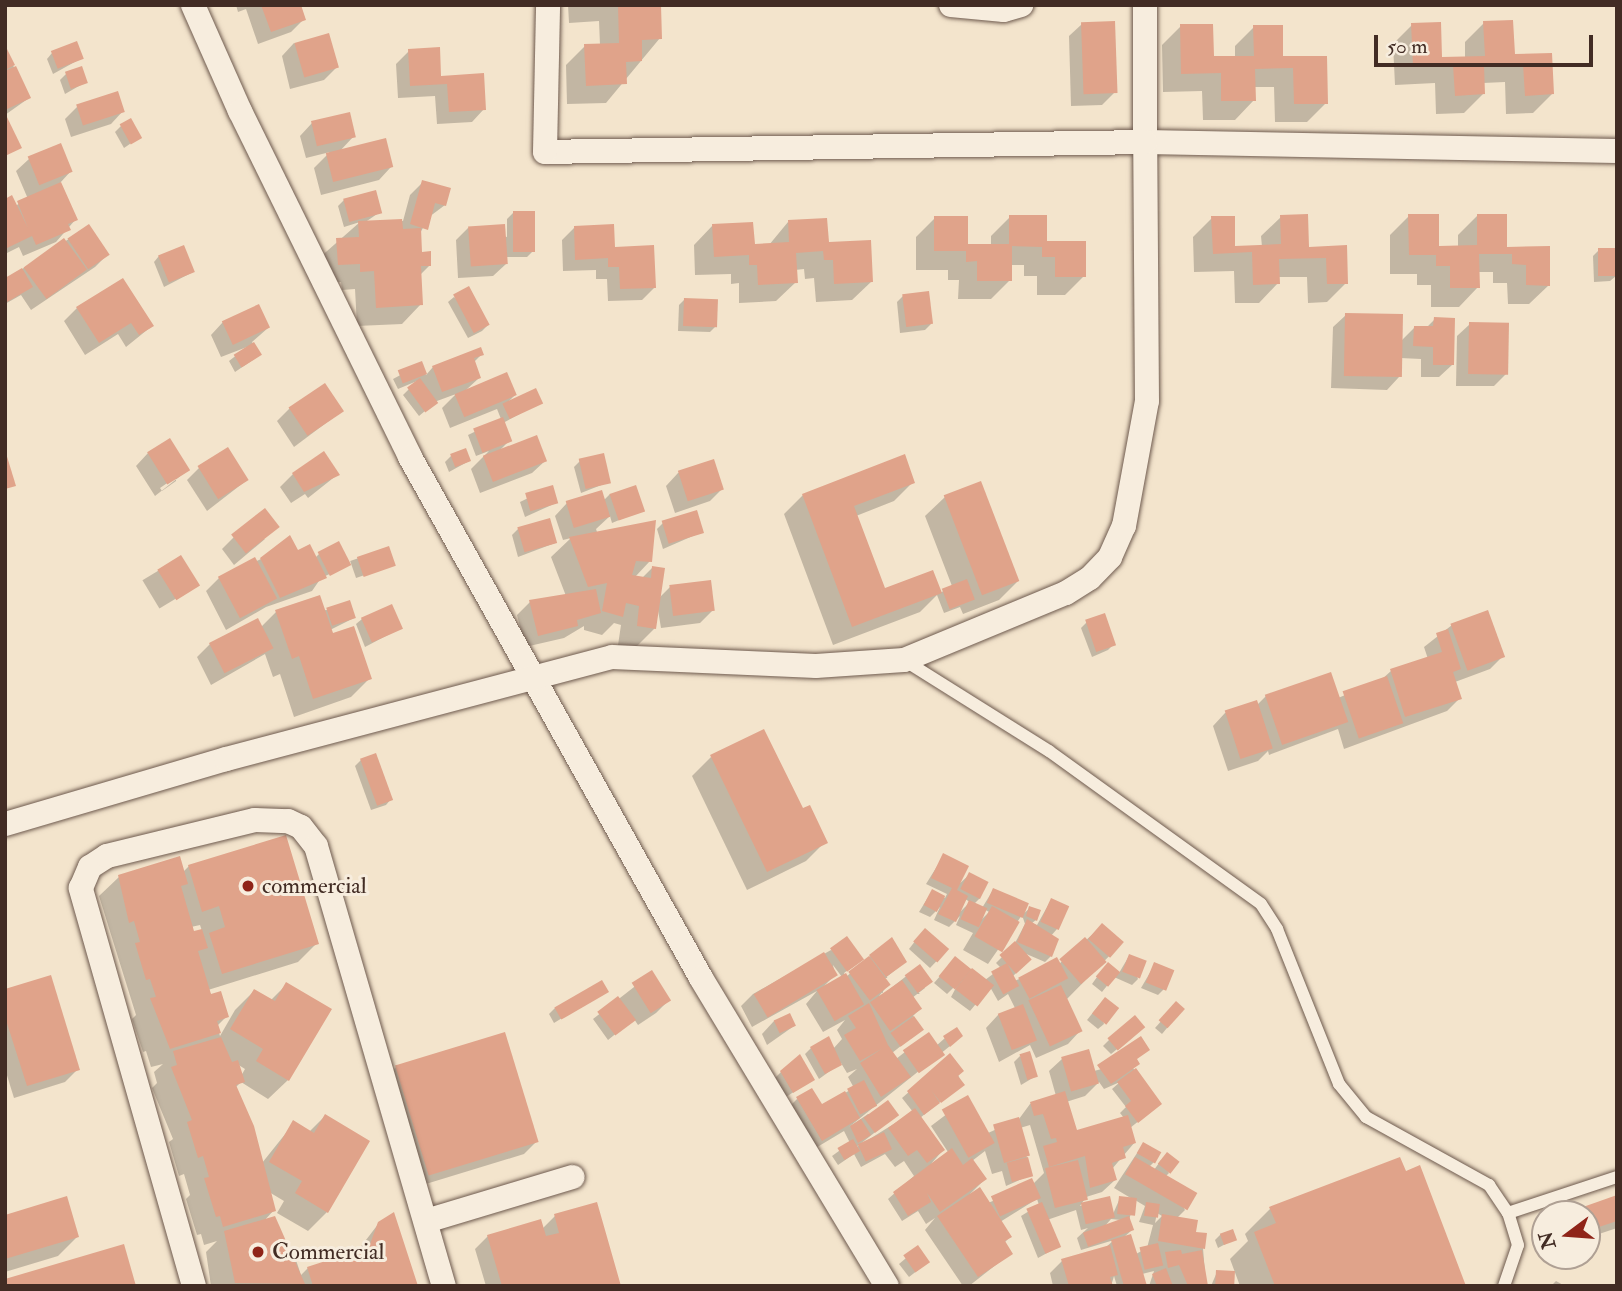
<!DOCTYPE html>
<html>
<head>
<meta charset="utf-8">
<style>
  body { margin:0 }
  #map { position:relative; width:1622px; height:1291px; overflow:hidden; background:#f3e4cc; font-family:"IM FELL Double Pica",serif }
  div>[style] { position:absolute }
  .shadow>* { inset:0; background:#0003; transform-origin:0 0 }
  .building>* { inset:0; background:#e0a38a; transform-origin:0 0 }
  .roads { filter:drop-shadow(0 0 2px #6e5a4e) drop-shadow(0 0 2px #6e5a4e) }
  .service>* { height:12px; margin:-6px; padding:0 6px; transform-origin:6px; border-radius:6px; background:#f7edde }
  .minor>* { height:24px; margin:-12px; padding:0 12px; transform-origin:12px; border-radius:12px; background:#f7edde }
  .dots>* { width:19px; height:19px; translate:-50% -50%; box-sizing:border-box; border:4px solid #f7edde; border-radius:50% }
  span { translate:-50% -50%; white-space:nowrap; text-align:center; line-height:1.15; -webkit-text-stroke:6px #f7edde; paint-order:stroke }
  .poi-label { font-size:23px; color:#422c24 }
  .left { translate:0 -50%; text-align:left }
  .frame { position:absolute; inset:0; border:7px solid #422c24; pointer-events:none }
  .north { position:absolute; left:1531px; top:1200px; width:70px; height:70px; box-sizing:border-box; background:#f7edde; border:2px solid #afa094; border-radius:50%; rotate:254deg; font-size:19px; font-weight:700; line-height:28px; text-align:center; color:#422c24 }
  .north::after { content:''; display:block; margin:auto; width:24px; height:32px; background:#8f2418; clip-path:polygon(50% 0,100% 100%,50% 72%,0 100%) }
  .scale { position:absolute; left:1374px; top:35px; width:219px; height:32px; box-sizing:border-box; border:4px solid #422c24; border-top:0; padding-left:9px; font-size:21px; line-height:24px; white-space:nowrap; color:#422c24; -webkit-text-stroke:5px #f7edde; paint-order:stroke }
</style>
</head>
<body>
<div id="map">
  <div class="shadow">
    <i style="clip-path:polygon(236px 5px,299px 5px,304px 19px,291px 32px,258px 44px,246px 9px,238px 12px)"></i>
    <i style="clip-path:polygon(568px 5px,659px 5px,660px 38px,606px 103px,567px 104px,566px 65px,585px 46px,600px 45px,599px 21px,569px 23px)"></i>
    <i style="clip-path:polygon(1484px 23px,1513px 56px,1551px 55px,1552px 94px,1533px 113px,1506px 114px,1505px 82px,1483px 83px,1484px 93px,1464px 113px,1436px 114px,1435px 83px,1395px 85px,1393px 44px,1412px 25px,1441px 59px,1465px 58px,1465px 42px)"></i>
    <i style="clip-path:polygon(1082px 24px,1115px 92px,1102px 105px,1071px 106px,1069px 36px)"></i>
    <i style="clip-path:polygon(1181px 26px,1212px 58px,1235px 58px,1235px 46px,1254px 27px,1282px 58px,1325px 57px,1326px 103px,1307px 122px,1275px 122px,1274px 87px,1254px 87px,1254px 100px,1235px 120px,1203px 120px,1202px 91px,1163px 92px,1162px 45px)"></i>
    <i style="clip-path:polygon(294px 43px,337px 67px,324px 80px,290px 89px,282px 56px)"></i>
    <i style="clip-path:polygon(5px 49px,29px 98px,5px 115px)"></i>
    <i style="clip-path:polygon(409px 51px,440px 78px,484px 109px,472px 122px,437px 124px,435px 96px,398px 98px,396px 64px)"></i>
    <i style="clip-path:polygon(52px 53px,82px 58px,53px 74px,47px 59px)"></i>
    <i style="clip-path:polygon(66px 74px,86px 82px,65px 94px,60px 80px)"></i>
    <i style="clip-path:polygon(77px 107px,123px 111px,111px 124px,71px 137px,65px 119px)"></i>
    <i style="clip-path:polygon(312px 123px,354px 136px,339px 152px,391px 167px,379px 180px,321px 195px,314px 168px,330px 152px,306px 158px,300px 136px)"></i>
    <i style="clip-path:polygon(121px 126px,140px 137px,124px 148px,115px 132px)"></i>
    <i style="clip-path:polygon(60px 145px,71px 171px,60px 183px,76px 219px,56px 242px,23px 256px,19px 247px,5px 254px,5px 201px,15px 206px,28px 199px,16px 171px,29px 159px)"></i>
    <i style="clip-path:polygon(423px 182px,445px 205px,429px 217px,419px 235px,420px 254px,430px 265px,420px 275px,421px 304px,402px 324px,357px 326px,355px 289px,342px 290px,341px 282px,319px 283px,318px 259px,360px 222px,344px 227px,338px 206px,344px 200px,380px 212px,364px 223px,403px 221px,410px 195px)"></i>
    <i style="clip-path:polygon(513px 213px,533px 251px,527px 257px,506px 257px,506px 264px,493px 276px,458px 278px,456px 240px,468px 228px,507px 237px,507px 219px)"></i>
    <i style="clip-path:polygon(1478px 215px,1506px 248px,1548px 248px,1549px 285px,1529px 304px,1508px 304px,1507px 283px,1493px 283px,1493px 272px,1478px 272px,1478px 287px,1459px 307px,1431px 307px,1431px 285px,1417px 285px,1417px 274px,1390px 274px,1390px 235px,1409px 216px,1437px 247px,1458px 247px,1458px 235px)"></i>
    <i style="clip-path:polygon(1010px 217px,1084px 276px,1065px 295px,1037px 295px,1037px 276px,1024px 276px,1024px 265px,1010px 265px,1010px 280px,991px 299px,958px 299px,959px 280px,948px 280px,948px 270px,916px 270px,916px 237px,935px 218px,966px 246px,991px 246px,991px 236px)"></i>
    <i style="clip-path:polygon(1281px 217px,1307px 248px,1345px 247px,1346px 283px,1327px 302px,1308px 303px,1307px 277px,1278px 277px,1278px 283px,1259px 303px,1235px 303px,1234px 271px,1194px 272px,1193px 237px,1212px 218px,1234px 247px,1262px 247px,1261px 236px)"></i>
    <i style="clip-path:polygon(788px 222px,827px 244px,872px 281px,852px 300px,816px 302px,814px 278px,805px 279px,804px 269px,795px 270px,796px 282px,776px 301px,739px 303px,739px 283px,731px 284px,731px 274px,695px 275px,694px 245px,713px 225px,753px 246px,769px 245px)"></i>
    <i style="clip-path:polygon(89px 226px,108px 254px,95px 267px,31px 310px,21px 295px,5px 304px,5px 280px)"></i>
    <i style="clip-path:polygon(574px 228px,613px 249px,655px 287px,642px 300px,608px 301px,607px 279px,596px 279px,596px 270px,563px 271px,562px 240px)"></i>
    <i style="clip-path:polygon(1599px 250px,1616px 276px,1610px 281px,1594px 282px,1593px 256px)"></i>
    <i style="clip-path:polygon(159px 256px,193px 272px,164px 287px,154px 262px)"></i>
    <i style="clip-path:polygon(903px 296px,931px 324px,925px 330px,900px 333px,897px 302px)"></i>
    <i style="clip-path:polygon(454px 297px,488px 325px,482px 331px,468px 338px,448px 302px)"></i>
    <i style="clip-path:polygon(685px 299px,716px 326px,710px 332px,678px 331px,679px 305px)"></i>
    <i style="clip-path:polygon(77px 308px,152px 326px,126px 347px,118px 334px,85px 355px,64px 321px)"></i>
    <i style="clip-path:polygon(1346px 315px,1400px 342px,1415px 327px,1426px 328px,1435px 319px,1452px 365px,1439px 377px,1421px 377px,1421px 359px,1400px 358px,1399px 377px,1387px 390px,1331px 388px,1333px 327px)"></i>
    <i style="clip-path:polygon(223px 322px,268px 328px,252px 342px,260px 355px,235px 372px,229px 361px,247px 347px,221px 357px,211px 335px)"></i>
    <i style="clip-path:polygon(1470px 324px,1506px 374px,1494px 386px,1456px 386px,1457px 336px)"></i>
    <i style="clip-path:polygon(482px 354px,474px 362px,479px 378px,466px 390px,515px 395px,507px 403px,540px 403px,503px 423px,510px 440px,499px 451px,545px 461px,532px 473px,480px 493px,471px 469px,489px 451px,476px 456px,468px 435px,501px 419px,497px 409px,450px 428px,442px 408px,456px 394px,437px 401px,419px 416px,403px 395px,417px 381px,398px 389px,393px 379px,421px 364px,426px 375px,433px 367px)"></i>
    <i style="clip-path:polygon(290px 408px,342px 411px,294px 447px,277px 421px)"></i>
    <i style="clip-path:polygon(evenodd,148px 453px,188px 470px,155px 496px,136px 466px,148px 453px,176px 477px,176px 481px,162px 491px,160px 488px,176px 477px)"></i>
    <i style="clip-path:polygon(451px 456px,469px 461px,449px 472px,445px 462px)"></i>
    <i style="clip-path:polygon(580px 461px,609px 482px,581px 493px,574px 467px)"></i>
    <i style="clip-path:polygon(713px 461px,722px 489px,710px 501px,675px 513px,666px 486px,678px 473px)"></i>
    <i style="clip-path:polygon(200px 467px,247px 480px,207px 511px,187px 480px)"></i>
    <i style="clip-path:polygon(293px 474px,337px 475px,308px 498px,305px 494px,291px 503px,280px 487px)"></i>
    <i style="clip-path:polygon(913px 482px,894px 501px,856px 516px,884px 591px,940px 593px,952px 586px,925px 516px,945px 497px,1018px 581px,999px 600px,963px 614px,960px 607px,944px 613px,937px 595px,920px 612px,833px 645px,784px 514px,803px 495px)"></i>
    <i style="clip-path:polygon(551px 487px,556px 503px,525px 517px,520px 502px)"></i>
    <i style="clip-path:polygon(610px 494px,643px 510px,612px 523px,610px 516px,596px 529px,598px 535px,650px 561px,635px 577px,642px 578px,653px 567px,659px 598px,670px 587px,713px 610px,700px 623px,661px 628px,658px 610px,655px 628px,636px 647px,618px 645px,621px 625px,614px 623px,602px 635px,584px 630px,584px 626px,564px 638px,525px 647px,517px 615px,530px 602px,566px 596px,551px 557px,571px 538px,563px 540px,555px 516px,567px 503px,603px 501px)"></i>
    <i style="clip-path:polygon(663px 523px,702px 532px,663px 549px,657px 529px)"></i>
    <i style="clip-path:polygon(518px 529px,555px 543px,518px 557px,512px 535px)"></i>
    <i style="clip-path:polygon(234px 537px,265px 539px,234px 565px,222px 549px)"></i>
    <i style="left:388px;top:548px;width:18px;height:40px;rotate:71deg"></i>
    <i style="clip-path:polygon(319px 554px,349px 565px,321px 578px,312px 591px,266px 607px,226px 630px,206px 591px,219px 578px,261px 559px,315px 558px)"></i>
    <i style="left:181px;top:557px;width:33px;height:45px;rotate:59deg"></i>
    <i style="clip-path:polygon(328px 610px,354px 618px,330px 630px,370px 678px,351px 697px,294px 717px,280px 674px,273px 677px,265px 654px,211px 685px,197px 657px,210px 644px,261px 627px,276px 612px)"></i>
    <i style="clip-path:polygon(362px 619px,401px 628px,365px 647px,356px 624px)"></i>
    <i style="clip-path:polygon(1087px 622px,1114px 644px,1108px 650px,1092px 657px,1081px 628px)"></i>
    <i style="clip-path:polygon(1452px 625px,1503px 656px,1490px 669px,1455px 682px,1460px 698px,1447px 711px,1344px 749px,1338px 729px,1269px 755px,1268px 751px,1258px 761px,1228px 771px,1213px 726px,1225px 713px,1257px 705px,1266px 696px,1338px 698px,1381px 680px,1391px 671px,1428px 659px,1424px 647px)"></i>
    <i style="clip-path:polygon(711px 757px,802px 811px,825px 842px,806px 861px,747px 890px,692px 776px)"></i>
    <i style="clip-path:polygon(361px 760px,391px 799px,386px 805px,371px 810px,355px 766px)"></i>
    <i style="clip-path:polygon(evenodd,944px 855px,958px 885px,969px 875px,980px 898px,974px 904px,982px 908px,993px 890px,1022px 915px,988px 964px,963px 950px,973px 933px,956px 925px,960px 916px,949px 927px,934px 920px,940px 907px,930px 917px,919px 912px,932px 891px,945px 898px,947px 894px,926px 884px,944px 855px,965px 899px,970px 902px,960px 912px,965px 899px,944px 855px,984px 909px,989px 912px,979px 922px,984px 909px)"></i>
    <i style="clip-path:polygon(evenodd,189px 866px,317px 943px,298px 962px,208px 990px,227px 1016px,217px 1026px,220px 1036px,235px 1010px,254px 991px,271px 1000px,287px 984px,288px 1080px,268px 1099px,241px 1082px,235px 1088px,262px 1163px,294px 1123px,309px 1132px,325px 1116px,327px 1212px,308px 1231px,277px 1213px,284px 1201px,269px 1192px,274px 1210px,263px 1222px,291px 1262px,296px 1260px,301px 1275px,308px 1268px,356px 1253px,379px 1223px,416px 1286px,211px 1286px,206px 1252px,217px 1241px,204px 1245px,201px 1234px,197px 1235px,186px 1199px,190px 1195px,184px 1174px,179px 1176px,169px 1142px,173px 1139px,152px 1088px,157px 1083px,154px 1072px,163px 1064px,151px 1067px,146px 1051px,143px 1052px,132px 1019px,136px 1015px,99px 896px,119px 877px,183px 872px,189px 866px,200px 925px,202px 931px,193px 933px,191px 927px,200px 925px,189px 866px,237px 1064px,245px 1069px,241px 1076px,237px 1064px)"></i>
    <i style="clip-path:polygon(1051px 900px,1057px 929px,1050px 937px,1051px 956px,1045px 962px,1024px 953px,1030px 960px,1012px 977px,1014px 981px,1059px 964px,1102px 926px,1122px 943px,1066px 1000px,1080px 1031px,1068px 1044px,1036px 1058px,1030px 1045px,999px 1062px,986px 1028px,998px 1015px,1015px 1008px,1008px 994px,998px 1001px,990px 987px,970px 1011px,951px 997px,959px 982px,947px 994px,934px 983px,956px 958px,985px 980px,1001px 968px,996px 963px,1014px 945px,1025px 924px,1022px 915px,1030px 908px,1036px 920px,1032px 923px,1037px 925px)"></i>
    <i style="clip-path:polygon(919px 936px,947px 950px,930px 968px,909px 949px)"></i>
    <i style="clip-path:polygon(evenodd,831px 950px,862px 959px,844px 973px,846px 977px,870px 956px,899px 967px,884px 979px,888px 985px,876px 1000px,919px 966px,925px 988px,912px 998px,920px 1009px,912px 1017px,921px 1030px,892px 1053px,896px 1059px,928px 1034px,936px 1046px,945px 1038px,955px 1042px,849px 1127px,868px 1114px,897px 1115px,855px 1148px,913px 1112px,902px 1098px,950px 1056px,962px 1084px,920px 1118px,943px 1150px,931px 1164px,948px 1152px,931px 1126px,968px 1098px,988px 1133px,1019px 1119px,1030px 1104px,1056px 1096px,1049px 1071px,1062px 1059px,1094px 1071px,1135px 1060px,1133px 1068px,1160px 1104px,1130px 1128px,1135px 1142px,1112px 1169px,1115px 1180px,1102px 1192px,1086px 1197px,1080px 1206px,1108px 1199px,1113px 1214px,1120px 1198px,1134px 1200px,1114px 1188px,1143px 1144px,1154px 1162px,1149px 1167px,1154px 1170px,1161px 1160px,1169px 1173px,1165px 1177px,1185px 1210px,1177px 1218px,1203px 1248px,1206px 1286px,1149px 1286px,1154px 1271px,1142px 1274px,1145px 1286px,1117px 1286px,1114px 1276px,1111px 1286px,1053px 1286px,1050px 1273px,1062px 1261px,1105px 1248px,1114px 1240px,1081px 1250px,1077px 1238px,1088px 1228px,1081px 1230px,1076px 1210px,1047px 1220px,1058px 1247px,1038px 1258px,1021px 1216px,1039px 1205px,1037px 1199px,1000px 1222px,1010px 1237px,1004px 1243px,1011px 1253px,969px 1286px,963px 1286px,925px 1230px,935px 1218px,926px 1224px,918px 1211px,902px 1221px,888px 1199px,914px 1176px,904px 1161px,895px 1167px,885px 1154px,861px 1167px,854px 1154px,838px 1165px,832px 1156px,850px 1143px,844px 1131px,809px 1152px,785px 1111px,797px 1099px,821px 1106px,854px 1088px,848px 1077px,857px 1069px,847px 1073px,841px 1063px,819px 1079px,805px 1054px,811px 1048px,833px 1049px,842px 1039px,837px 1030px,845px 1020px,823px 1032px,806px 1004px,817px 991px,752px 1027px,741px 1006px,753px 994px,831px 950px,833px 965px,842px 977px,824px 986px,835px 975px,833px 965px,831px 950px,1099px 1082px,1104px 1089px,1120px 1082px,1112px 1089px,1126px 1107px,1120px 1113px,1124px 1118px,1076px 1134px,1066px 1102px,1085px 1096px,1099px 1082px,831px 950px,1030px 1125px,1044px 1173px,1033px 1184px,988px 1203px,970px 1194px,985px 1179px,972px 1161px,985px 1151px,992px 1174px,1002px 1171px,1006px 1186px,1031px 1175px,1020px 1128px,1030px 1125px,831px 950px,1135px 1200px,1145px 1206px,1139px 1222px,1153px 1225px,1147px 1248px,1136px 1254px,1123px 1238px,1132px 1230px,1129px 1220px,1135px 1200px,831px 950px,1157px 1213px,1162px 1216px,1155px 1223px,1157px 1213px,831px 950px,1111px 1219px,1121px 1220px,1105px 1226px,1111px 1219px)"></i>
    <i style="clip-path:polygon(1129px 956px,1138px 979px,1132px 985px,1114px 977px,1102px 992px,1092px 984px,1102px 970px,1119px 973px)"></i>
    <i style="clip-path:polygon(1155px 964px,1164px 989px,1158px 995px,1141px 988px)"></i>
    <i style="clip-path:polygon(652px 973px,669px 1000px,656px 1013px,638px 1025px,634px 1019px,608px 1040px,593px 1019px)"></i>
    <i style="clip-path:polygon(5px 991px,78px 1069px,65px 1082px,14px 1098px,5px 1069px)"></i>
    <i style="clip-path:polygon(606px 991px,554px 1023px,549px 1014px,555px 1008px)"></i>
    <i style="clip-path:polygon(1099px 1005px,1104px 1024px,1098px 1029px,1087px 1020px)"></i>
    <i style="clip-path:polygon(1171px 1010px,1167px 1028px,1162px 1034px,1155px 1028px)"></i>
    <i style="clip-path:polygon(774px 1021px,794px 1026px,767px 1045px,762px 1034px)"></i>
    <i style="clip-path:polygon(1137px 1033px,1111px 1054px,1103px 1046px,1109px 1040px)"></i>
    <i style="clip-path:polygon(1020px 1056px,1036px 1076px,1021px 1085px,1014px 1062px)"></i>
    <i style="clip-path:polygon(396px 1067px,536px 1142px,524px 1154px,416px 1187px,384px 1080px)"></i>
    <i style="clip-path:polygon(781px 1072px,812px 1080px,786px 1097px,775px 1078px)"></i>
    <i style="clip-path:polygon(1617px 1197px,1617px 1228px,1587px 1238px,1587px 1214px,1578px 1214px)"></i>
    <i style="clip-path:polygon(1270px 1209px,1465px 1286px,1240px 1286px,1230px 1259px,1248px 1241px,1245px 1234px)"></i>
    <i style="clip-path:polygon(555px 1216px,620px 1286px,486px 1286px,475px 1249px,488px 1236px,542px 1229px)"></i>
    <i style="clip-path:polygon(5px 1217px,77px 1237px,58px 1256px,5px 1272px)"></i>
    <i style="clip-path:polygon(1221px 1234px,1235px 1239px,1218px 1248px,1215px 1240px)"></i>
    <i style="clip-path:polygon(918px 1248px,922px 1267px,909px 1277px,899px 1264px)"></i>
    <i style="clip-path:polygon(1217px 1272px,1233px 1286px,1211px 1286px)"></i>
    <i style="clip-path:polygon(1556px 1281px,1565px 1286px,1551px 1286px)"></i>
  </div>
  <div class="building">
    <i style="clip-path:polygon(261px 5px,301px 5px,306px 20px,271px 32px)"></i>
    <i style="clip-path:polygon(618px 5px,661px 5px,662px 39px,642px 40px,642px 61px,626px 62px,627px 84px,586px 86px,584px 44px,619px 43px)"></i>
    <i style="clip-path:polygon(1513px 20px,1515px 54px,1552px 53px,1554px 94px,1525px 96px,1523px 64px,1484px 65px,1485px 94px,1455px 96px,1453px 65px,1413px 66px,1411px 23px,1441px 22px,1442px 57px,1485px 56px,1483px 21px)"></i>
    <i style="left:1115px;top:21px;width:72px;height:34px;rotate:88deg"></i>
    <i style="clip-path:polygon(1180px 24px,1213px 24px,1214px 56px,1254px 56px,1253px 25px,1283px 25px,1283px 56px,1327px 56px,1328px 104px,1294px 104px,1293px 68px,1255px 69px,1256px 101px,1221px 101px,1221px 73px,1181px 74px)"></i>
    <i style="left:329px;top:33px;width:36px;height:36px;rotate:74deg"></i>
    <i style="left:77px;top:41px;width:19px;height:28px;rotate:69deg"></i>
    <i style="clip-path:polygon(5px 45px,15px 65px,5px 70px)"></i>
    <i style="clip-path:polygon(440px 47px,441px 76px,484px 73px,486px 110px,449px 112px,447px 84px,410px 86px,408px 49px)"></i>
    <i style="clip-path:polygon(16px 66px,31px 98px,5px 110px,5px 71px)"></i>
    <i style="left:82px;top:66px;width:18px;height:18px;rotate:71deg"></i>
    <i style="left:118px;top:91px;width:22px;height:44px;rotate:72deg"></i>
    <i style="left:350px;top:112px;width:26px;height:40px;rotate:77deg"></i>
    <i style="clip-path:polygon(5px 113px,22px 148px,5px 156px)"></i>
    <i style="left:131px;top:118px;width:23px;height:13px;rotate:61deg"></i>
    <i style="left:386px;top:138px;width:30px;height:62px;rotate:76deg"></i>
    <i style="left:61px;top:143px;width:31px;height:36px;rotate:68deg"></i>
    <i style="clip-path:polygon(422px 180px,451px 188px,446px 206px,435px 203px,428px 230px,410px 224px)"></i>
    <i style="clip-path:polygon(61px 182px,78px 220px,68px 224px,71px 230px,36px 245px,32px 236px,5px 249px,5px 199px,12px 195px,28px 228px,17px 201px)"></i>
    <i style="left:376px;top:190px;width:24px;height:34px;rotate:75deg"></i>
    <i style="left:513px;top:211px;width:22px;height:41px"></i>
    <i style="clip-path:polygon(1308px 214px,1309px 247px,1347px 245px,1348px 284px,1327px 284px,1326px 258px,1279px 259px,1280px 284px,1253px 285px,1252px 252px,1213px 254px,1211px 216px,1235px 216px,1235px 246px,1281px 244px,1280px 215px)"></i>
    <i style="clip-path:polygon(1408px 214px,1439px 214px,1439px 246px,1477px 245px,1477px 214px,1507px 214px,1507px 247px,1550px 246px,1550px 286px,1526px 285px,1526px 265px,1512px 264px,1512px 254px,1479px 254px,1480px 288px,1450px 288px,1450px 266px,1436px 266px,1436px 255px,1409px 255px)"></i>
    <i style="clip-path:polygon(1009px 215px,1047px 215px,1047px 241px,1086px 241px,1086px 277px,1055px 277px,1055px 257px,1042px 257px,1042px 247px,1012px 246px,1012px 281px,977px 281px,977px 261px,966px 262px,966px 251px,934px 251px,934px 216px,968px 216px,968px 244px,1009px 244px)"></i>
    <i style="clip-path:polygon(827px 218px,829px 242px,871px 240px,873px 282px,834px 284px,833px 260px,824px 260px,823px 251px,796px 253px,798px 283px,758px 285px,757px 265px,749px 265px,749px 255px,714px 257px,712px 224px,753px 222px,755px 244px,789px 242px,788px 220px)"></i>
    <i style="clip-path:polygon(402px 219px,403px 229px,421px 228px,422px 252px,431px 251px,431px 266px,421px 266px,423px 305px,376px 308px,374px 271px,360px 272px,360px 264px,338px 265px,336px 238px,359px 237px,358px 221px)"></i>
    <i style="left:89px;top:224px;width:37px;height:26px;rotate:56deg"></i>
    <i style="left:505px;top:224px;width:40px;height:37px;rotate:86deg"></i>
    <i style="clip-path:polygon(614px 224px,615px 247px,654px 245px,656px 288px,620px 289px,619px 267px,608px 267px,608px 258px,575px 260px,574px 226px)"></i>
    <i style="left:64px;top:238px;width:39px;height:50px;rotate:54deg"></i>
    <i style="left:184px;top:245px;width:29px;height:28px;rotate:68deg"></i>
    <i style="left:1617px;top:248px;width:28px;height:19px;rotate:90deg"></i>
    <i style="clip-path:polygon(22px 268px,33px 287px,7px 302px,5px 278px)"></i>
    <i style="clip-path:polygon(123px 278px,154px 326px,139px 335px,131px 323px,99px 343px,76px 307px)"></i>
    <i style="left:469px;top:286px;width:44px;height:18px;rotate:62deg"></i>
    <i style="left:929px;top:291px;width:33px;height:27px;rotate:83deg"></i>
    <i style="left:684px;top:298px;width:34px;height:28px;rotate:2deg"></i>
    <i style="left:259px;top:304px;width:26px;height:41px;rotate:65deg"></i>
    <i style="left:1345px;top:313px;width:58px;height:63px;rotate:1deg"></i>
    <i style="clip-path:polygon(1434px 317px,1455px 318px,1454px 365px,1433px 365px,1433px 347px,1413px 346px,1414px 326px,1433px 326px)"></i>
    <i style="left:1469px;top:322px;width:40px;height:52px;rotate:1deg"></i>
    <i style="left:254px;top:342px;width:15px;height:24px;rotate:58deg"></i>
    <i style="clip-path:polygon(481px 347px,484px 355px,474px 358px,481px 378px,442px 392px,432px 366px)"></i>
    <i style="left:422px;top:361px;width:14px;height:26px;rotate:69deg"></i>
    <i style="left:507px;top:372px;width:25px;height:57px;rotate:67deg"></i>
    <i style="left:420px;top:378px;width:31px;height:16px;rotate:54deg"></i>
    <i style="left:325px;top:383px;width:34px;height:44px;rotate:56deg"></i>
    <i style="left:536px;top:388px;width:17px;height:37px;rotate:65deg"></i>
    <i style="left:503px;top:417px;width:26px;height:32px;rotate:69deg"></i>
    <i style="left:537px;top:435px;width:28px;height:58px;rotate:69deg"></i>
    <i style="left:170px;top:438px;width:38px;height:27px;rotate:58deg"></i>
    <i style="left:228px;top:447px;width:39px;height:36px;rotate:58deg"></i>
    <i style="left:466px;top:448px;width:14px;height:17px;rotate:69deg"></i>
    <i style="clip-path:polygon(5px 450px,16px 486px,5px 489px)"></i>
    <i style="clip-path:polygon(324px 451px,340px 475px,304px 492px,292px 473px)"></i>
    <i style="left:604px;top:453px;width:31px;height:26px;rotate:77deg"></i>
    <i style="clip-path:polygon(905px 454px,915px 483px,854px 506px,885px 588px,933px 570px,942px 593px,852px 627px,802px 494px)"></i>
    <i style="left:714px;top:459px;width:32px;height:38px;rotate:72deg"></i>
    <i style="left:981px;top:481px;width:107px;height:40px;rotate:69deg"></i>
    <i style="left:553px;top:485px;width:19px;height:29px;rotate:74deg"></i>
    <i style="left:636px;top:485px;width:28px;height:28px;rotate:71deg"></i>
    <i style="left:602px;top:490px;width:28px;height:38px;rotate:73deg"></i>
    <i style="left:265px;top:508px;width:24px;height:43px;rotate:52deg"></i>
    <i style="left:697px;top:510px;width:24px;height:37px;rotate:73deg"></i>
    <i style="left:550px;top:518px;width:26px;height:34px;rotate:74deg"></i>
    <i style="clip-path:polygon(656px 520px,652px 562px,636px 561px,632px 575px,651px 578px,652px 566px,665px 568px,656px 629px,637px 626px,639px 606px,626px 603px,623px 617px,602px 611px,607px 583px,588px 587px,569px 537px)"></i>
    <i style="clip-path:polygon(290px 535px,298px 550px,310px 544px,327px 578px,280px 598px,260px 558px)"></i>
    <i style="left:339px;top:541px;width:27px;height:24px;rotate:63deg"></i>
    <i style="left:389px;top:546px;width:21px;height:34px;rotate:71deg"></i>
    <i style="left:181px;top:555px;width:36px;height:28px;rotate:58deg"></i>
    <i style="left:255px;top:557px;width:47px;height:42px;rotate:62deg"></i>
    <i style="left:967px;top:579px;width:22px;height:27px;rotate:69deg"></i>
    <i style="left:711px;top:580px;width:31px;height:42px;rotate:83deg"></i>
    <i style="clip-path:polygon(596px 589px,601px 613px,577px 620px,578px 626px,538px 636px,529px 600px)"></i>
    <i style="clip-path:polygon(320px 595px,333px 633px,354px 626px,372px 679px,313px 699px,299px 656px,292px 659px,275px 610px)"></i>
    <i style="left:350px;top:600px;width:19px;height:25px;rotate:72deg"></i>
    <i style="left:392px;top:604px;width:27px;height:34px;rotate:66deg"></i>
    <i style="left:1488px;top:610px;width:50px;height:40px;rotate:70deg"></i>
    <i style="left:1105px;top:613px;width:34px;height:21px;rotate:71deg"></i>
    <i style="left:258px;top:618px;width:34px;height:55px;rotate:63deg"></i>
    <i style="clip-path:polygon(1448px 629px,1461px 669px,1453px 672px,1462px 699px,1405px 717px,1390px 669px,1442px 652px,1436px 633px)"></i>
    <i style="left:1331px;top:672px;width:53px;height:70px;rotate:71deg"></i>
    <i style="left:1387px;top:676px;width:50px;height:47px;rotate:71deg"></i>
    <i style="left:1257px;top:700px;width:51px;height:34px;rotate:72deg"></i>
    <i style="clip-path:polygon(764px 729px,803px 808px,810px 805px,828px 843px,767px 872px,710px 755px)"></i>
    <i style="left:376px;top:753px;width:50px;height:17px;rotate:70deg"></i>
    <i style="clip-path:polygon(286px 835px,319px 944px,222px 974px,209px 933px,225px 927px,219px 906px,202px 912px,188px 865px)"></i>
    <i style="clip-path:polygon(943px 853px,969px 866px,957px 890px,968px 896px,956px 922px,938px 914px,952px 888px,931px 878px)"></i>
    <i style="clip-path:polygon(180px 856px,188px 884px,181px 886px,194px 931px,202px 929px,208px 948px,198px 951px,211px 994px,221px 991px,229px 1017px,217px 1021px,221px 1033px,170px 1049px,150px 998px,156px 997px,150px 979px,146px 980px,135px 943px,140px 942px,134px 921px,129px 923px,118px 875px)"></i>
    <i style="left:969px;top:872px;width:22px;height:19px;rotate:27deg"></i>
    <i style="left:993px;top:888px;width:39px;height:16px;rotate:23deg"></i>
    <i style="left:932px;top:889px;width:15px;height:18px;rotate:28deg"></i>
    <i style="left:1051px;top:898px;width:20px;height:26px;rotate:24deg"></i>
    <i style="left:969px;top:900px;width:20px;height:21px;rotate:24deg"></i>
    <i style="left:992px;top:906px;width:32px;height:35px;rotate:30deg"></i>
    <i style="clip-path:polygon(1029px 906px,1041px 910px,1037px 921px,1026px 916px)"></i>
    <i style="clip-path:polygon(1027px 919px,1059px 939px,1052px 957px,1017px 942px)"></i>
    <i style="left:1102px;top:923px;width:29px;height:21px;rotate:41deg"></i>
    <i style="left:925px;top:928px;width:32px;height:18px;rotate:41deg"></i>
    <i style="left:847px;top:936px;width:29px;height:21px;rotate:54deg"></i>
    <i style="clip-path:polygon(892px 937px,907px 962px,886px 977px,869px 955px)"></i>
    <i style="left:1085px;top:937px;width:33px;height:34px;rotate:49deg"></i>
    <i style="left:1015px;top:941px;width:25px;height:21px;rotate:48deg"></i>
    <i style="left:824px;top:952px;width:27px;height:82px;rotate:59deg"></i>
    <i style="left:1129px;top:954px;width:19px;height:19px;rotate:21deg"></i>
    <i style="left:869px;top:956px;width:36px;height:26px;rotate:53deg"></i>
    <i style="left:955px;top:956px;width:21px;height:26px;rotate:39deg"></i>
    <i style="left:1057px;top:957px;width:24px;height:44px;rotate:62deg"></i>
    <i style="left:1108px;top:962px;width:16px;height:19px;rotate:40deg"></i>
    <i style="left:1154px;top:962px;width:22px;height:22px;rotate:22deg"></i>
    <i style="left:1007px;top:963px;width:26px;height:18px;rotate:62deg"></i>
    <i style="left:920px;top:964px;width:22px;height:19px;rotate:54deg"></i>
    <i style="left:972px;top:968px;width:28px;height:27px;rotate:38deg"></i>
    <i style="left:652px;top:970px;width:36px;height:24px;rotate:58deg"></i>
    <i style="left:846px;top:973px;width:36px;height:34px;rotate:60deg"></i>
    <i style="clip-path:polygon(51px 975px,80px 1070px,27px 1086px,5px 1017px,5px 989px)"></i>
    <i style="left:602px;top:980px;width:14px;height:55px;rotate:60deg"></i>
    <i style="left:902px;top:980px;width:35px;height:39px;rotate:55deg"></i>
    <i style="clip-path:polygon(286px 982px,332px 1009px,289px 1081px,256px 1061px,263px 1049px,230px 1029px,254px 989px,275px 1001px)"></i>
    <i style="left:1061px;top:985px;width:51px;height:36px;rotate:65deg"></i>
    <i style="left:618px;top:996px;width:30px;height:26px;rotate:53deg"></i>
    <i style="left:1105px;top:997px;width:18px;height:21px;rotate:38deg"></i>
    <i style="left:1176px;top:1001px;width:12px;height:26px;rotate:42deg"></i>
    <i style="clip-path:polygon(869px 1003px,888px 1045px,911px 1077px,881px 1097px,860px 1063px,883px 1048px,860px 1061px,844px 1035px,856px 1028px,848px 1016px)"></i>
    <i style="left:1023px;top:1004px;width:39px;height:27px;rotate:69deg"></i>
    <i style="left:790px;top:1013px;width:14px;height:18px;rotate:65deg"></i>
    <i style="left:1135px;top:1015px;width:16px;height:36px;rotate:50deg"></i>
    <i style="left:914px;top:1016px;width:17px;height:29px;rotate:54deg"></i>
    <i style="clip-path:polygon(957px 1027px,963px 1036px,950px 1047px,943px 1036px)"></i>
    <i style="left:505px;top:1032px;width:115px;height:115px;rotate:73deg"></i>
    <i style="left:929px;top:1032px;width:28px;height:32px;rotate:55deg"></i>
    <i style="clip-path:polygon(829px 1036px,842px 1065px,825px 1074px,810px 1047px)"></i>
    <i style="clip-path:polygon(1141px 1036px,1150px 1050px,1137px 1059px,1140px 1064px,1111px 1084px,1097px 1065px)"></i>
    <i style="clip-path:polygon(221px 1037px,232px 1062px,238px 1060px,245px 1082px,236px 1085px,254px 1126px,276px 1211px,223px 1227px,220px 1216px,216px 1217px,204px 1178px,209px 1177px,203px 1156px,198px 1158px,187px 1122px,192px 1120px,171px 1067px,177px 1065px,173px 1051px)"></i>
    <i style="left:1089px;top:1049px;width:36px;height:29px;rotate:74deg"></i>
    <i style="left:1030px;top:1051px;width:27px;height:11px;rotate:73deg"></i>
    <i style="clip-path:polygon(950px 1053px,964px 1071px,958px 1076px,965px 1085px,941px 1103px,931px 1090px,940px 1103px,924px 1115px,907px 1091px)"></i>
    <i style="clip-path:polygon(800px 1054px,815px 1080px,793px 1093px,780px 1071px)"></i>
    <i style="clip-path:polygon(1136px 1068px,1162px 1104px,1138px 1123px,1125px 1106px,1131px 1101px,1117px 1082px)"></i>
    <i style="left:864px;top:1080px;width:29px;height:19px;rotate:63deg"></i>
    <i style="clip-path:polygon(812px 1088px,822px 1104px,845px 1091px,860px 1118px,822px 1141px,796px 1097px)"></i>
    <i style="clip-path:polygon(1065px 1091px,1077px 1130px,1128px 1115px,1136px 1143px,1123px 1147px,1126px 1158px,1112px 1163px,1117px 1180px,1090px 1188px,1085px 1156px,1049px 1167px,1043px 1146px,1057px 1142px,1056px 1138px,1051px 1139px,1043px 1114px,1034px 1116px,1030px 1102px)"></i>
    <i style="left:968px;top:1095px;width:55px;height:30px;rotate:61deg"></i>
    <i style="left:888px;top:1100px;width:19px;height:30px;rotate:54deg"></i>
    <i style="clip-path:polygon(915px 1108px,945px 1150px,927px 1163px,917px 1150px,908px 1156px,888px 1128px)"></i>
    <i style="clip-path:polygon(325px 1114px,370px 1141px,328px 1213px,295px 1193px,302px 1181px,269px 1162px,293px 1120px,314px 1133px)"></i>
    <i style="left:1019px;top:1117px;width:40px;height:27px;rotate:74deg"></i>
    <i style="clip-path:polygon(861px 1119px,871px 1135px,858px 1143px,850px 1126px)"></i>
    <i style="left:884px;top:1132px;width:19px;height:29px;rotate:65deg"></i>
    <i style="left:853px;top:1139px;width:14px;height:18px;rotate:60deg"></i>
    <i style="left:1143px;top:1142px;width:21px;height:13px;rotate:29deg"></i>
    <i style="clip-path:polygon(952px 1148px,963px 1165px,972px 1158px,987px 1179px,940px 1212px,927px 1193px,931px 1202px,908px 1216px,893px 1192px)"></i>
    <i style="left:1167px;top:1152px;width:16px;height:15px;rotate:38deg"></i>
    <i style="left:1028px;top:1157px;width:20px;height:22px;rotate:75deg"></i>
    <i style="left:1135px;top:1157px;width:72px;height:20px;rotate:30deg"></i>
    <i style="clip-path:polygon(1400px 1157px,1406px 1171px,1420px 1165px,1466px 1286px,1275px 1286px,1254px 1232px,1276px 1223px,1269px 1207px)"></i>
    <i style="left:1078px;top:1160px;width:41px;height:34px;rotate:76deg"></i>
    <i style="left:1032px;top:1178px;width:22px;height:45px;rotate:66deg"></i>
    <i style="clip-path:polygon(980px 1187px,1012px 1237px,1005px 1241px,1013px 1254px,978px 1277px,937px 1216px)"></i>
    <i style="clip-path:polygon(1617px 1195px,1617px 1221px,1590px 1230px,1583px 1207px)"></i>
    <i style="clip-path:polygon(67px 1196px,79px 1237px,5px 1259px,5px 1215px)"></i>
    <i style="left:1110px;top:1196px;width:22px;height:30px;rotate:77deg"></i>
    <i style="left:1119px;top:1196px;width:18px;height:18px;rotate:6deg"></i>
    <i style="clip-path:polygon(597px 1202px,621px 1286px,502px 1286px,487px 1235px,541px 1219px,546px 1236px,559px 1233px,554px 1214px)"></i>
    <i style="left:1042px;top:1202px;width:49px;height:17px;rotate:67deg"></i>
    <i style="left:1146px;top:1202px;width:14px;height:14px;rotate:8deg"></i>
    <i style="clip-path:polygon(394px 1212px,418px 1286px,313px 1286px,307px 1267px,369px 1247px,378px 1222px)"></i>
    <i style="clip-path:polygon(1162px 1214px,1198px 1220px,1196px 1232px,1207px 1233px,1205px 1249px,1158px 1241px)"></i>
    <i style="clip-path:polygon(275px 1216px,305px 1284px,235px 1283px,224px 1231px)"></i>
    <i style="left:1129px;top:1216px;width:15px;height:49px;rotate:70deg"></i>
    <i style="left:1233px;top:1229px;width:12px;height:14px;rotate:70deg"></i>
    <i style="clip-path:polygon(1131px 1234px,1142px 1269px,1147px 1286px,1124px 1286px,1121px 1276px,1111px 1240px)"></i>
    <i style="left:1158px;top:1243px;width:23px;height:19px;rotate:77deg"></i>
    <i style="clip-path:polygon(124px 1244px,136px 1286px,5px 1286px,5px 1279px)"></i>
    <i style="left:918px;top:1245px;width:21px;height:18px;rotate:55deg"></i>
    <i style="clip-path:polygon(1110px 1245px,1118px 1275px,1110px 1277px,1113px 1286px,1069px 1286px,1061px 1259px)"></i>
    <i style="clip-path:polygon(1181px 1250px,1182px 1254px,1202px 1250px,1208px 1286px,1188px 1286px,1179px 1265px,1168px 1268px,1165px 1252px)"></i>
    <i style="clip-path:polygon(1166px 1268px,1173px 1286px,1157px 1286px,1152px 1274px)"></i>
    <i style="left:1216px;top:1270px;width:19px;height:16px;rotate:3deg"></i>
  </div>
  <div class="roads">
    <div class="service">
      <i style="left:904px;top:660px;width:171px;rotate:32.1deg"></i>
      <i style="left:1049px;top:751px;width:261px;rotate:35.8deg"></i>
      <i style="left:1261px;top:904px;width:30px;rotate:57deg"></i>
      <i style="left:1277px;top:929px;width:167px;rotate:68.2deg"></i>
      <i style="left:1339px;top:1084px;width:43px;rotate:50.7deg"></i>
      <i style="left:1366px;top:1117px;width:141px;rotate:28.9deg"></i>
      <i style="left:1489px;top:1185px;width:34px;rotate:56deg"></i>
      <i style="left:1508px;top:1213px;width:115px;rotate:-18.3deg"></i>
      <i style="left:1504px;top:1286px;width:43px;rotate:-71.1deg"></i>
      <i style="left:1518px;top:1245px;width:34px;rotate:-107deg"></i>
    </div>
    <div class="minor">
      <i style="left:193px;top:5px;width:116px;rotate:66.1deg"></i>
      <i style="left:240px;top:111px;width:386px;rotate:63.8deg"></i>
      <i style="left:410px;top:457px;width:597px;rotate:60.81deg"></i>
      <i style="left:701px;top:978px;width:360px;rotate:58.9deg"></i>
      <i style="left:951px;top:5px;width:53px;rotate:5.4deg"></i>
      <i style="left:1004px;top:10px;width:18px;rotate:-16deg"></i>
      <i style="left:1145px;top:5px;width:137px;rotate:90deg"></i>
      <i style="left:1145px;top:142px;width:472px;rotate:1.1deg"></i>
      <i style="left:5px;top:824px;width:230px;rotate:-16.4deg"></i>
      <i style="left:226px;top:759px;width:399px;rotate:-14.8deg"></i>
      <i style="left:612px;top:657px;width:204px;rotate:2.5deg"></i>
      <i style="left:816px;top:666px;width:88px;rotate:-3.9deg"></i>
      <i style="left:904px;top:660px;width:175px;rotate:-22.5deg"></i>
      <i style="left:1066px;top:593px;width:28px;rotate:-32deg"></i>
      <i style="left:1090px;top:578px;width:29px;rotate:-46deg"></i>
      <i style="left:1110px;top:557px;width:34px;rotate:-66deg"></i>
      <i style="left:1124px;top:526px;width:127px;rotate:-79.6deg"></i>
      <i style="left:1147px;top:401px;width:259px;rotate:-90.4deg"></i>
      <i style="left:1145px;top:142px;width:600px;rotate:179.05deg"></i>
      <i style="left:545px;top:152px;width:147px;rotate:-88.8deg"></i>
      <i style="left:426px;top:1221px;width:153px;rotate:-16.7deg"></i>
      <i style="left:194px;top:1286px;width:414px;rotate:-105.9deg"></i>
      <i style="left:81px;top:888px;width:23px;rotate:-67deg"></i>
      <i style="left:90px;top:867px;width:20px;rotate:-33deg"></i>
      <i style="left:107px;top:856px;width:152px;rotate:-13.7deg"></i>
      <i style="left:255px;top:820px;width:33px;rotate:2deg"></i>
      <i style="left:288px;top:821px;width:14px;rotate:25deg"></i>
      <i style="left:301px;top:827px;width:24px;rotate:52deg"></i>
      <i style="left:316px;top:846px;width:458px;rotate:73.8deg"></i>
    </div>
  </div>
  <div class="dots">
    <i style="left:248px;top:886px;background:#8f2418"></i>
    <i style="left:258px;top:1252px;background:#8f2418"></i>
  </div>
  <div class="poi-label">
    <span class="left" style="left:262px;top:886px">commercial</span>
    <span class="left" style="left:272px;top:1252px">Commercial</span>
  </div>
  <div class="frame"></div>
  <div class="north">N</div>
  <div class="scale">50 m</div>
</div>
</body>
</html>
